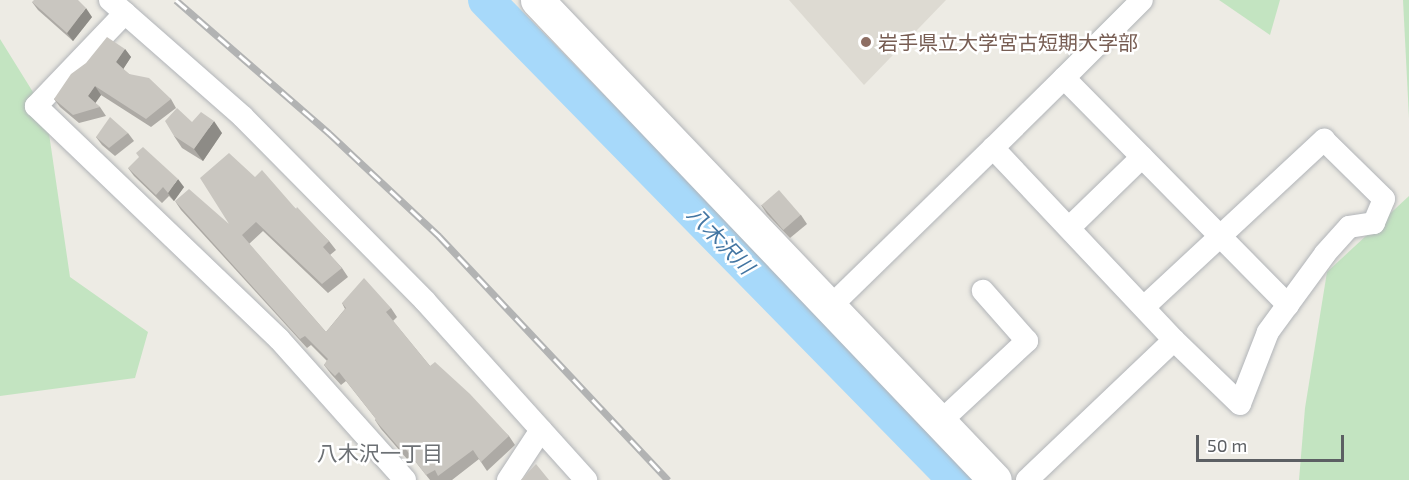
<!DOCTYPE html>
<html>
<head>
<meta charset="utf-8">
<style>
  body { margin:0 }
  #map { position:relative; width:1409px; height:480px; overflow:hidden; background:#edebe4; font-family:"Exo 2","Noto Sans JP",sans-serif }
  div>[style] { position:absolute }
  .education>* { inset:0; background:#dddad2 }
  .green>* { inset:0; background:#c3e4c1 }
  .river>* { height:36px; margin:-18px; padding:0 18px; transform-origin:18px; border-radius:18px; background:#a7d9fa }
  .roads { filter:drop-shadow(0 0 2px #b1b4b8) drop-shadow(0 0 2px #b1b4b8) }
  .street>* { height:22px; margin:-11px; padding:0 11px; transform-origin:11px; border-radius:11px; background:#fff }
  .secondary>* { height:33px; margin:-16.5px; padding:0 16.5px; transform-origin:16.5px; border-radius:16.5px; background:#fff }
  .rail>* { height:7px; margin-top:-3.5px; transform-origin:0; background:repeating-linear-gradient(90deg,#fff 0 14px,#b2b3b3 0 28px); box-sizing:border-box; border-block:2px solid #b2b3b3 }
  .wall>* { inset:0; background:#adaaa5 }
  .shaded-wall>* { inset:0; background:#8d8b86 }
  .building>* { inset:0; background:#c9c6c0; transform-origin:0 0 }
  .dots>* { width:16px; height:16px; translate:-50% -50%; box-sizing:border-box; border:3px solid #fff; border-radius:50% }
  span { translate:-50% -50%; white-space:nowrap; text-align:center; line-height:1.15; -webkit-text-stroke:5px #fff; paint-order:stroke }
  .education-label { font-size:20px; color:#785e54 }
  .left { translate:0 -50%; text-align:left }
  .water-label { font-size:21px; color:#4275a2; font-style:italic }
  .neighbourhood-label { font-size:21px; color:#6d7175 }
  .scale { position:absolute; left:1196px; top:435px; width:148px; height:27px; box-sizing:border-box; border:3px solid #5c5f63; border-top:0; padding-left:8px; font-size:18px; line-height:21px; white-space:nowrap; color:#5c5f63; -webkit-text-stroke:4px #fff; paint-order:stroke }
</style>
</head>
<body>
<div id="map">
  <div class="education">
    <i style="clip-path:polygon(789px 0,946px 0,864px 85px)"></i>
  </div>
  <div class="green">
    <i style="clip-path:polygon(1219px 0,1280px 0,1270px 35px)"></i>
    <i style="clip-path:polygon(1403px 0,1409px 0,1409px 118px)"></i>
    <i style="clip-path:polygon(0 39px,46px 113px,70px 277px,148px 332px,135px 378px,0 396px)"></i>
    <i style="clip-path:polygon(1409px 196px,1409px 480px,1299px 480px,1305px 408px,1327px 272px)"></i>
  </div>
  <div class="river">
    <i style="left:486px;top:0;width:672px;rotate:45.6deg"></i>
  </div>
  <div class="roads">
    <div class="street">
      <i style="left:110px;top:0;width:177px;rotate:41.3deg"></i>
      <i style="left:243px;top:117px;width:259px;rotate:45.3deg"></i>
      <i style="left:425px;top:301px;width:241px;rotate:48deg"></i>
      <i style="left:125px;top:13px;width:129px;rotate:133.7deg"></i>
      <i style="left:36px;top:106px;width:337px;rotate:43.8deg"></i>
      <i style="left:279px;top:339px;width:189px;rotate:48.2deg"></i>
      <i style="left:1142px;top:157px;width:208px;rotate:45.4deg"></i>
      <i style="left:1070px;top:227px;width:100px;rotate:-44.2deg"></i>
      <i style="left:1142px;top:157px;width:111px;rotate:-134.6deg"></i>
      <i style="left:1064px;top:78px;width:110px;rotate:-45deg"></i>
      <i style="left:830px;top:307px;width:228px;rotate:-44.3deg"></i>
      <i style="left:1144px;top:307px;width:246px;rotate:-42.9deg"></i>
      <i style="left:1324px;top:140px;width:84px;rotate:44.5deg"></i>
      <i style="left:1384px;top:199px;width:26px;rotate:113deg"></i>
      <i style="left:1374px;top:223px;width:25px;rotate:171deg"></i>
      <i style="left:1349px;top:227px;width:36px;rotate:132deg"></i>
      <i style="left:1325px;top:254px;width:97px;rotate:126.2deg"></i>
      <i style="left:1268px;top:332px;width:77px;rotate:111.3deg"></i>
      <i style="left:1240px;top:404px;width:92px;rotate:-135.9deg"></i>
      <i style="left:940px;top:422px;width:119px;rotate:-43deg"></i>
      <i style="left:1027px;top:341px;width:67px;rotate:-131.3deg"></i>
      <i style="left:508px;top:480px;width:60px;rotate:-56.6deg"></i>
      <i style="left:1027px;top:480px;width:203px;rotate:-43.6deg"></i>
      <i style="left:1174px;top:340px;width:264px;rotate:-133.3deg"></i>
      <i style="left:993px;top:148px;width:100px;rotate:-44.6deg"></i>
    </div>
    <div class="secondary">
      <i style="left:537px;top:0;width:663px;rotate:46.34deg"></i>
    </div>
  </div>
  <div class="rail">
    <i style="left:176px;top:0;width:203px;rotate:41deg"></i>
    <i style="left:329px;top:133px;width:151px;rotate:43.1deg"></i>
    <i style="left:439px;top:236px;width:335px;rotate:46.8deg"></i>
  </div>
  <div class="wall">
    <i style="clip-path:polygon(32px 2px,92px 17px,73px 41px,38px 10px)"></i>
    <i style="clip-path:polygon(125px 49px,131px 57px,123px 69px,129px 74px,171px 99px,176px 108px,151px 127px,101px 95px,95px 103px,100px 107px,106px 116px,79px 123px,60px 107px,54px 99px)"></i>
    <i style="clip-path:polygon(192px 122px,222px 133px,203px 161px,182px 148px,174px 136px)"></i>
    <i style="clip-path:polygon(128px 133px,134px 141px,115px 156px,102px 145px,96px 137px)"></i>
    <i style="clip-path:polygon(128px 168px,184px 187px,174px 201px,169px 196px,162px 203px,134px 176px)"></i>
    <i style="clip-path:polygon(255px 177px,296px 209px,329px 241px,336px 250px,330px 255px,342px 268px,348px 277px,328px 293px,263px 231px,249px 244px,326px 332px,345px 309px,342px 303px,391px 308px,397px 317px,393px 321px,430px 366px,509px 436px,515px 445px,487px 471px,479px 459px,452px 480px,430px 480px,411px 456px,407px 459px,381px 429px,375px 420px,376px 419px,346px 381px,341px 385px,331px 374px,324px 365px,327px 361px,311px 345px,307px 348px,181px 210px,175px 201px,229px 224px)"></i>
    <i style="clip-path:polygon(761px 205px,801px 215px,807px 224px,790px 238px,767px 214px)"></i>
  </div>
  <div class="shaded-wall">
    <i style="clip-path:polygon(86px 8px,92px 17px,73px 41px,67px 33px)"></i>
    <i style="clip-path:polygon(125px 49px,131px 57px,122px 71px,116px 62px)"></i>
    <i style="clip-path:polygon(95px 86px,101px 95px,94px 105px,88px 96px)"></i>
    <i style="clip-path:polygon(214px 121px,222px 133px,203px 161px,194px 149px)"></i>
    <i style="clip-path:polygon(178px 179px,184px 187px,174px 201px,168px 193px)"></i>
  </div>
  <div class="building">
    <i style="clip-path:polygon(34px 0,78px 0,86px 8px,67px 33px,32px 2px)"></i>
    <i style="clip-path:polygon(107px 37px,125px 49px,116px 62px,129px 74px,149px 78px,171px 99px,146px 119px,95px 86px,88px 96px,100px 107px,73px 115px,54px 99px,71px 74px,86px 63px)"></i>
    <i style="clip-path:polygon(177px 108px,192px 122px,201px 112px,214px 121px,194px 149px,174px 136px,165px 121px)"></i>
    <i style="clip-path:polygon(110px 117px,128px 133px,109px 148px,96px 137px)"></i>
    <i style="clip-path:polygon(143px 147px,178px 179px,168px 193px,163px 187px,156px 195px,128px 168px,139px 157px,136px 153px)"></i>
    <i style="clip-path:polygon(229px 153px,255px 177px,262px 170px,296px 209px,297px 207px,329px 241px,323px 247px,342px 268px,322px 284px,256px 222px,242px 235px,326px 332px,346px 308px,342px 303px,364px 278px,391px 308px,386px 312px,430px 366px,435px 362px,470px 394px,509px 436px,481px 462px,473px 450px,438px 476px,435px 470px,426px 475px,404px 447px,401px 450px,375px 420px,376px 419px,339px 372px,335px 376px,324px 365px,328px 359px,305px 336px,300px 339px,175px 201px,189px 189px,229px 224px,200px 178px)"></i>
    <i style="left:779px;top:190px;width:33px;height:23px;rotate:49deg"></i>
    <i style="clip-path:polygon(536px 464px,549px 480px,521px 480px)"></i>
  </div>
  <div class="dots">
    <i style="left:866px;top:42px;background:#8d6e63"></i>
  </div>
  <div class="education-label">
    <span class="left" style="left:878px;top:42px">岩手県立大学宮古短期大学部</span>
  </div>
  <div class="water-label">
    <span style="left:721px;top:240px;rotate:46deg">八木沢川</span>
  </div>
  <div class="neighbourhood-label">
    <span style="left:380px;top:453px">八木沢一丁目</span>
  </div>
  <div class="scale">50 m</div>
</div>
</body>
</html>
